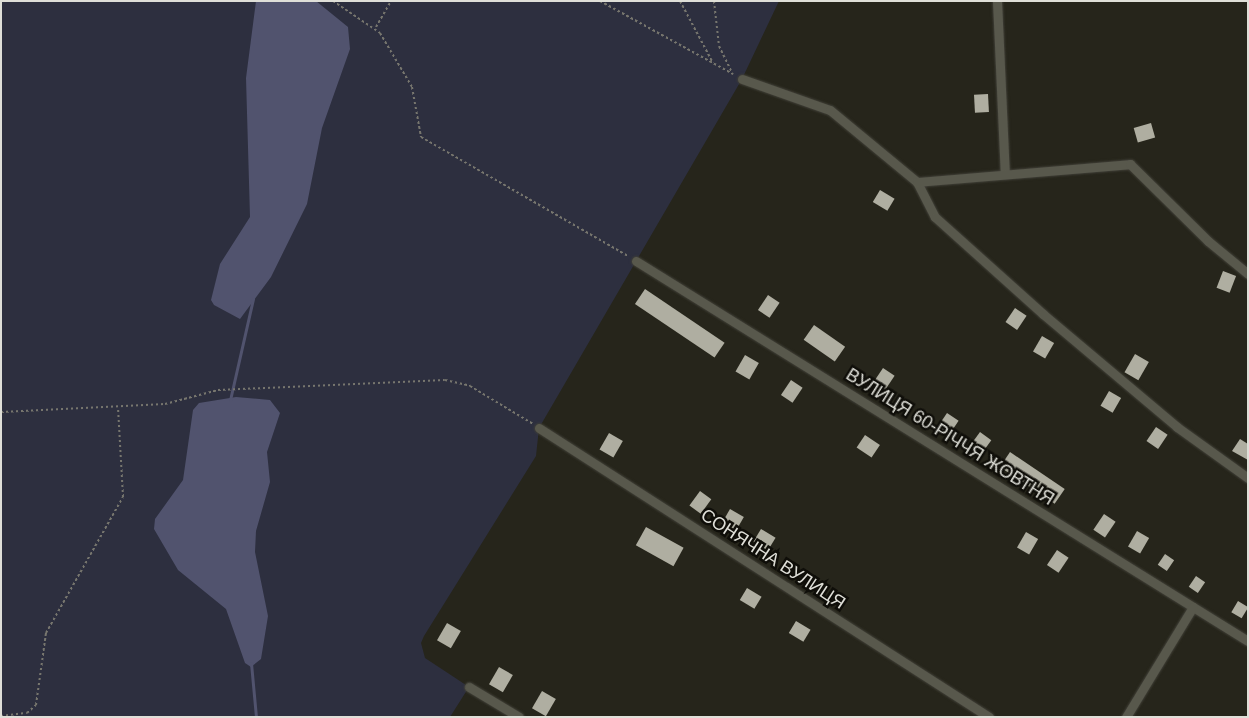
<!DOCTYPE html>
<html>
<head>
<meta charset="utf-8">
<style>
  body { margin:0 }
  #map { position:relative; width:1249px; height:718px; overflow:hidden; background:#26251b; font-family:Helvetica,sans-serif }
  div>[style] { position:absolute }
  .green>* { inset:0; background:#2d2f3f }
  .water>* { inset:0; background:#51536e }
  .stream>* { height:3px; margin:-1.5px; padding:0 1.5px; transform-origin:1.5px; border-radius:1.5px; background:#51536e }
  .building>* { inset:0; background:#afaea1; transform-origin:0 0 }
  .path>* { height:2px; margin-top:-1px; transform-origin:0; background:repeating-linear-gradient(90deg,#77766e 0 2.5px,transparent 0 5px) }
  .roads { filter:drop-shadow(0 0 1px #414038) drop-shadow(0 0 1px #414038) }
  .minor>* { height:9px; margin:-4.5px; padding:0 4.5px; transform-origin:4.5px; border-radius:4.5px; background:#58584c }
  span { translate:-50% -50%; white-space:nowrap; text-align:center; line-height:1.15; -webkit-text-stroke:5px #0f0e09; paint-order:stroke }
  .street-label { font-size:18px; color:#dfdfd8 }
  .frame { position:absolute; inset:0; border:2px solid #dfdfd8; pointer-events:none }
</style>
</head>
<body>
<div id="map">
  <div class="green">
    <i style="clip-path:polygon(1px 1px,779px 1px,742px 79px,539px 428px,536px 456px,424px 636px,421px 643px,425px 658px,469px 687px,450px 717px,1px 717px)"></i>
  </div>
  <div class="water">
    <i style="clip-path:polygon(256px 1px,316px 1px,348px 27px,350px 49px,322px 128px,307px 204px,271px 277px,240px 319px,214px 305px,211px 300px,220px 264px,250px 217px,246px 78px)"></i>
    <i style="clip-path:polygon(236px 397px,270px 400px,280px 413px,267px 452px,270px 482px,256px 531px,255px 552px,268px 616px,261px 659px,251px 667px,245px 663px,226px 609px,178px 570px,154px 529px,155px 519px,183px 480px,193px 410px,199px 403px)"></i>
  </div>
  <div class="stream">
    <i style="left:230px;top:400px;width:104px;rotate:-77.2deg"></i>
    <i style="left:251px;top:663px;width:54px;rotate:84.7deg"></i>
  </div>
  <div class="building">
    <i style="left:988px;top:94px;width:18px;height:14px;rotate:87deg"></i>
    <i style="left:1151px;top:123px;width:15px;height:18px;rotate:74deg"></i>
    <i style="left:880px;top:190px;width:17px;height:14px;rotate:31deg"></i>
    <i style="left:1223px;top:271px;width:14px;height:18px;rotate:21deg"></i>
    <i style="left:645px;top:289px;width:96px;height:18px;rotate:34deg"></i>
    <i style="left:768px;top:295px;width:14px;height:18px;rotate:34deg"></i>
    <i style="left:1015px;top:308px;width:14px;height:17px;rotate:34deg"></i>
    <i style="left:814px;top:325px;width:38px;height:18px;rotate:35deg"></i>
    <i style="left:1042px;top:336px;width:14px;height:18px;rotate:30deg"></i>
    <i style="left:1135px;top:354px;width:16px;height:21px;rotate:30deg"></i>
    <i style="left:745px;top:355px;width:16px;height:19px;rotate:30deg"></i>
    <i style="left:883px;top:368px;width:14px;height:18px;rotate:34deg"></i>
    <i style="left:791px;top:380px;width:14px;height:18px;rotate:34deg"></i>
    <i style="left:1109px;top:391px;width:14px;height:17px;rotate:30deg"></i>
    <i style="left:947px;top:413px;width:14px;height:19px;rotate:34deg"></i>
    <i style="left:1156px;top:427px;width:14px;height:17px;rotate:34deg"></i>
    <i style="left:980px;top:432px;width:14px;height:18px;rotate:36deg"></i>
    <i style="left:609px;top:433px;width:16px;height:19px;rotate:30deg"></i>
    <i style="left:865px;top:435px;width:18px;height:15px;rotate:34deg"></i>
    <i style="clip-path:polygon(1240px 439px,1248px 444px,1248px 460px,1232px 451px)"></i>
    <i style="left:1010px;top:452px;width:66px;height:18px;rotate:34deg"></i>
    <i style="left:700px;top:491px;width:14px;height:18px;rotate:36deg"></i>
    <i style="left:730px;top:509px;width:16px;height:19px;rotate:30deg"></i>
    <i style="left:1104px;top:514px;width:14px;height:19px;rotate:34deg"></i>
    <i style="left:646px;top:527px;width:43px;height:21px;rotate:29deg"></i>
    <i style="left:761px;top:529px;width:17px;height:15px;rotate:31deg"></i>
    <i style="left:1137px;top:531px;width:14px;height:18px;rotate:30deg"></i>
    <i style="left:1026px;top:532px;width:14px;height:18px;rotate:30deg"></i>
    <i style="left:1057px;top:550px;width:14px;height:18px;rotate:34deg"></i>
    <i style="left:1165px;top:554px;width:11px;height:13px;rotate:34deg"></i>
    <i style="left:1196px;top:576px;width:11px;height:13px;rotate:34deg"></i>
    <i style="left:747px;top:588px;width:17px;height:14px;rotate:31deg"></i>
    <i style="left:1238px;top:601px;width:12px;height:13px;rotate:31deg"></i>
    <i style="left:796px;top:621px;width:17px;height:14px;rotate:31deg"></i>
    <i style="left:447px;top:623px;width:16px;height:20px;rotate:30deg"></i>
    <i style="left:499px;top:667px;width:16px;height:20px;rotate:30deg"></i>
    <i style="left:542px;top:691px;width:16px;height:20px;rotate:30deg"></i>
  </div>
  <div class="path">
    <i style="left:333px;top:1px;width:57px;rotate:34.2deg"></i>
    <i style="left:380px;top:33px;width:63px;rotate:59.3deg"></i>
    <i style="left:412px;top:87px;width:51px;rotate:79.8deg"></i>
    <i style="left:421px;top:137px;width:239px;rotate:29.9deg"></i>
    <i style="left:600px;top:1px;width:152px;rotate:28.8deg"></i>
    <i style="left:680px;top:1px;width:70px;rotate:62deg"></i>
    <i style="left:714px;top:1px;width:45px;rotate:83.7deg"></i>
    <i style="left:719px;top:46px;width:28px;rotate:64deg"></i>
    <i style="left:376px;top:27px;width:30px;rotate:-60deg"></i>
    <i style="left:1px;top:412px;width:164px;rotate:-2.8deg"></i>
    <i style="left:165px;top:404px;width:55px;rotate:-14.8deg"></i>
    <i style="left:218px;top:390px;width:227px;rotate:-2.5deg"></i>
    <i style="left:445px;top:380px;width:26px;rotate:13deg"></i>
    <i style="left:470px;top:386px;width:74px;rotate:31.1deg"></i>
    <i style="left:1px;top:716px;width:26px;rotate:-7deg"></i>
    <i style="left:27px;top:713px;width:12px;rotate:-42deg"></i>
    <i style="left:36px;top:705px;width:73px;rotate:-82.1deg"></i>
    <i style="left:46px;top:633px;width:156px;rotate:-60.5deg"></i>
    <i style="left:123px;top:497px;width:90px;rotate:-93.2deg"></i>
  </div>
  <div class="roads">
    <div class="minor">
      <i style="left:997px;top:1px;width:173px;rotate:87.4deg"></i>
      <i style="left:742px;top:79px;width:93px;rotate:19.4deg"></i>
      <i style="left:830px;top:110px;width:113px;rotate:39.6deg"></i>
      <i style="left:917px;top:182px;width:39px;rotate:63deg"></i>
      <i style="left:935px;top:217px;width:145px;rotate:41.9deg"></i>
      <i style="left:1043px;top:314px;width:175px;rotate:40.1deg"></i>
      <i style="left:1177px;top:427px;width:87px;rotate:35.7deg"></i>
      <i style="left:917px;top:182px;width:214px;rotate:-4.8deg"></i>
      <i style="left:1130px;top:164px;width:110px;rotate:44.6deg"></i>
      <i style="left:1208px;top:241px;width:52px;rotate:39.5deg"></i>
      <i style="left:636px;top:261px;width:720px;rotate:31.84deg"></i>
      <i style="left:539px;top:428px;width:535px;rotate:32.71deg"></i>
      <i style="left:469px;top:687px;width:58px;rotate:31deg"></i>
      <i style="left:1126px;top:717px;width:129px;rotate:-58.7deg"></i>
    </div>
  </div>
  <div class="street-label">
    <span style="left:950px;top:437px;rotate:32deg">ВУЛИЦЯ 60-РІЧЧЯ ЖОВТНЯ</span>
    <span style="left:773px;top:559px;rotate:33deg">СОНЯЧНА ВУЛИЦЯ</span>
  </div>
  <div class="frame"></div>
</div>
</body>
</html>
